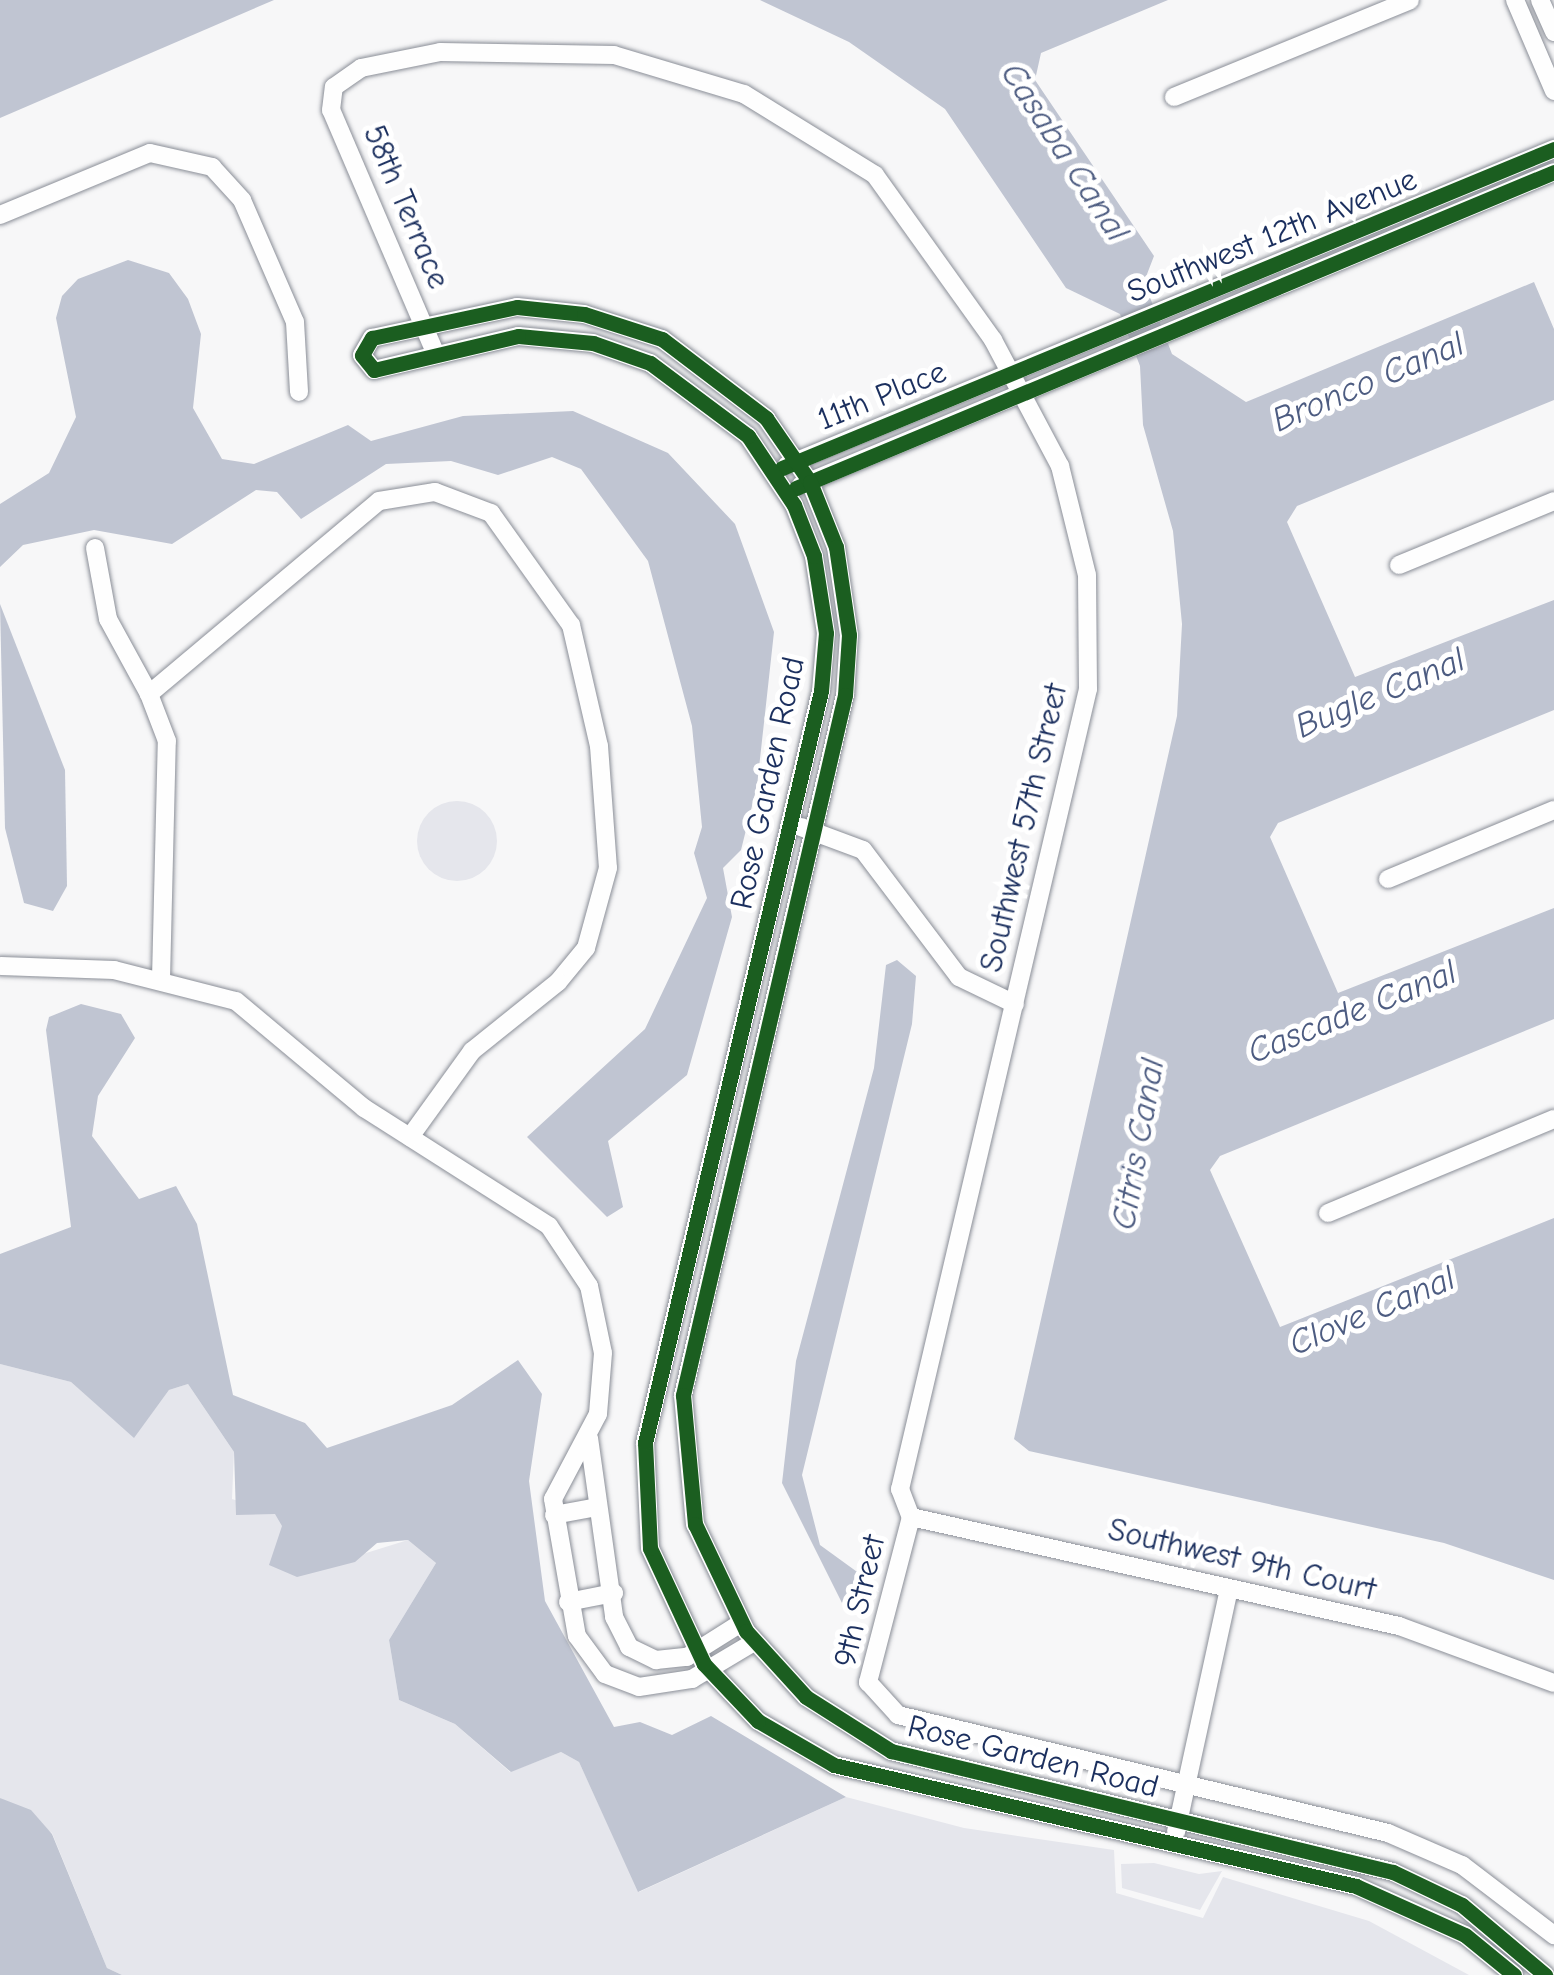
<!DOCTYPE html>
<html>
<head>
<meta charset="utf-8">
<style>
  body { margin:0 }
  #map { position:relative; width:1554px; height:1975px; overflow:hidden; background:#f7f7f8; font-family:"Comic Neue",sans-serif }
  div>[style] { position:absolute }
  .green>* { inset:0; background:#e5e6ec }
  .round { border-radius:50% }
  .water>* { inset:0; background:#c0c5d2 }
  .roads { filter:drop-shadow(0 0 2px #8a8e97) drop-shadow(0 0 2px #8a8e97) }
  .minor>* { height:18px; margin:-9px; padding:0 9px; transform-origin:9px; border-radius:9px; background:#fefefe }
  .cycleway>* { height:15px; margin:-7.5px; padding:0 7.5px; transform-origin:7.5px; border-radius:7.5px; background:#1b5e20 }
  span { translate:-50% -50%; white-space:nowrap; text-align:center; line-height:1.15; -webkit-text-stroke:10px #fff; paint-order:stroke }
  .street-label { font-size:32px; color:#1b2f5e }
  .water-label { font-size:35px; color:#4d5c81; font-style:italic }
</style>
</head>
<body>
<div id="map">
  <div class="green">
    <i class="round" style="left:417px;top:801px;width:80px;height:80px"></i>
    <i style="clip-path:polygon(0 1364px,71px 1382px,134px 1437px,169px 1390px,188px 1384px,234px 1452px,232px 1499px,275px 1513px,321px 1567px,408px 1540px,436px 1563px,389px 1640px,399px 1700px,455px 1724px,510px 1772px,561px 1752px,579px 1762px,639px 1892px,846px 1797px,964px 1828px,1114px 1850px,1116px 1893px,1203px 1918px,1223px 1877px,1369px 1921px,1469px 1975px,122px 1975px,107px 1968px,52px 1833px,0 1798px)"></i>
    <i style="clip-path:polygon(1154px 1863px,1199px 1874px,1222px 1871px,1200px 1910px,1122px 1888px,1121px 1864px)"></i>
  </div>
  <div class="water">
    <i style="clip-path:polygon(0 0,274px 0,0 118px)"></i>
    <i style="clip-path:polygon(760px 0,1168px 0,1041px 53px,1035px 80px,1154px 256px,1144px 282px,1172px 354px,1246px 402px,1534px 282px,1554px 329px,1554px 400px,1297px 506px,1287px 522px,1355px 677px,1554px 600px,1554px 710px,1278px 823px,1270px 837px,1338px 993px,1554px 908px,1554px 1019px,1220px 1156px,1210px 1170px,1280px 1327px,1554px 1218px,1554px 1580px,1444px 1543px,1029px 1451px,1014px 1439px,1177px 716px,1182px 624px,1173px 531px,1143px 425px,1140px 366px,1120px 314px,1066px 288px,945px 109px,849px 42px)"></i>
    <i style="clip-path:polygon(128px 260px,169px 273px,188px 299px,201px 334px,193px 408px,222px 459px,254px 464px,348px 425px,371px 441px,463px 416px,573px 411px,668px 453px,735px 524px,774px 632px,757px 786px,741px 850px,723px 868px,732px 917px,687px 1075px,608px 1141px,623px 1207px,607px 1217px,527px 1137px,645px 1029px,707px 898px,694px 853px,702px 827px,692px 726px,648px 561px,581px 469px,552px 457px,498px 475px,451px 461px,386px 464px,301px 519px,277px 492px,256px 490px,172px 544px,94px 530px,23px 545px,0 567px,0 504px,49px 473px,76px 417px,56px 318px,62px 296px,78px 279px)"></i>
    <i style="clip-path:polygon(0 604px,65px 770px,67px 886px,53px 911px,24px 903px,5px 828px)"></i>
    <i style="clip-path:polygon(897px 960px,916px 976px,912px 1024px,802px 1475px,820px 1545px,860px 1574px,842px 1603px,782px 1483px,796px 1361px,874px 1068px,886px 965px)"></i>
    <i style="clip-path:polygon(81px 1004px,121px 1014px,135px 1038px,98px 1096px,92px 1136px,139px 1199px,176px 1186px,197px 1224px,233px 1395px,305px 1423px,327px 1448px,452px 1405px,518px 1360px,542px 1394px,529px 1481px,545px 1601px,614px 1727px,640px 1722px,672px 1735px,711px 1716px,846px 1797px,638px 1892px,579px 1762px,561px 1752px,511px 1772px,455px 1724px,399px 1700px,389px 1640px,436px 1563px,408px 1540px,377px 1543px,355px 1562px,297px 1577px,269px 1565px,282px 1526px,275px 1514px,236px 1515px,234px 1452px,188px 1384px,169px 1390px,134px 1438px,71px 1382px,0 1364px,0 1254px,71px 1227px,46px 1030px,49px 1017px)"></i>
    <i style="clip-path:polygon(0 1798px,31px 1810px,52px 1834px,107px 1968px,122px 1975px,0 1975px)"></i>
  </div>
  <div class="roads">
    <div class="minor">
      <i style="left:1515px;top:0;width:99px;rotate:66.8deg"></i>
      <i style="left:1540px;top:0;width:35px;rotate:66deg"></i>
      <i style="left:1174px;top:97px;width:255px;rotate:-22.3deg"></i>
      <i style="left:0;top:215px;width:162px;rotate:-22.5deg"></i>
      <i style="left:150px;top:153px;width:64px;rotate:12.7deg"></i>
      <i style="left:212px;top:167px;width:45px;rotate:47.7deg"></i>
      <i style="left:242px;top:200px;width:133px;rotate:66.5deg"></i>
      <i style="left:295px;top:322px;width:70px;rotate:86.7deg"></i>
      <i style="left:434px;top:350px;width:261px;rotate:-113.2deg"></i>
      <i style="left:331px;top:110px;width:23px;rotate:-83deg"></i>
      <i style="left:334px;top:87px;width:33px;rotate:-35deg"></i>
      <i style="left:361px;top:68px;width:81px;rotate:-11.4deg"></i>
      <i style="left:440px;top:52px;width:174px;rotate:1deg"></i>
      <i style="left:614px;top:55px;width:136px;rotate:16.7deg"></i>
      <i style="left:744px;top:94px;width:154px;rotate:31.7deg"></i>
      <i style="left:875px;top:175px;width:203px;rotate:54.4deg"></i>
      <i style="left:993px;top:340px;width:143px;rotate:62deg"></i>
      <i style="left:1060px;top:466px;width:112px;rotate:76.1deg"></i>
      <i style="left:1087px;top:575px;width:114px;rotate:89.5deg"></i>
      <i style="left:1088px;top:689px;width:822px;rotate:103.22deg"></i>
      <i style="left:900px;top:1489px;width:30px;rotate:69deg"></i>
      <i style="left:787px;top:465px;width:830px;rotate:-22.39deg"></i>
      <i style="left:801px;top:485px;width:815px;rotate:-22.57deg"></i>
      <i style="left:95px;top:548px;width:72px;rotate:79.6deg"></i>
      <i style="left:108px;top:619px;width:85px;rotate:61.3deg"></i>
      <i style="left:1399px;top:565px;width:168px;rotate:-22.4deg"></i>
      <i style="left:801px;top:827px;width:66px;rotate:20.4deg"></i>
      <i style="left:863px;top:850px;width:159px;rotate:52.9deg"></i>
      <i style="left:959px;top:977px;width:62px;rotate:25.7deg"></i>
      <i style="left:1388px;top:879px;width:180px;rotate:-22.6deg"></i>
      <i style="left:1px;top:966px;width:113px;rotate:2deg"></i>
      <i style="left:114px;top:970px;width:126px;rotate:14.3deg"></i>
      <i style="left:236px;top:1001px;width:167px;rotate:39.9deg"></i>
      <i style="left:364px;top:1108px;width:219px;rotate:32.5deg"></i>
      <i style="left:549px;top:1226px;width:72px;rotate:56.3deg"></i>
      <i style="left:589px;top:1286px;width:68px;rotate:78.2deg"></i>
      <i style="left:603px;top:1353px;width:61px;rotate:94.7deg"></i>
      <i style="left:598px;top:1414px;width:96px;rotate:117.9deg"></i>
      <i style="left:553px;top:1499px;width:139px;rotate:80.1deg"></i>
      <i style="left:577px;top:1636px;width:47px;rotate:53.6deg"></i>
      <i style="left:605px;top:1674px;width:36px;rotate:21deg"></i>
      <i style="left:639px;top:1687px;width:54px;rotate:-8.6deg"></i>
      <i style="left:692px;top:1679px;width:72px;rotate:-30.8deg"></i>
      <i style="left:161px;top:979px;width:238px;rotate:-88.6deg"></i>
      <i style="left:167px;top:741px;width:50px;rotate:-111deg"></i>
      <i style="left:149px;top:694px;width:300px;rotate:-40deg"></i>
      <i style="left:379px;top:501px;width:57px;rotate:-9.1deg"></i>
      <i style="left:435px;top:492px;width:60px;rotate:20.6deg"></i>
      <i style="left:491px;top:513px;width:138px;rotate:54.5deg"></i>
      <i style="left:571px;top:625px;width:124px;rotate:77deg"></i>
      <i style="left:599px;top:746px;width:122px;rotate:85.8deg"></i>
      <i style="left:608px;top:868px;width:83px;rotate:105.4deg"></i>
      <i style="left:586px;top:948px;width:44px;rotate:129.5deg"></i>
      <i style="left:558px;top:982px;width:110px;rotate:141.3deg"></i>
      <i style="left:472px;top:1051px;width:106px;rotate:125.8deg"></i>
      <i style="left:1328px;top:1213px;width:245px;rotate:-22.6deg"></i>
      <i style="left:589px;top:1438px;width:181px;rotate:82deg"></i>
      <i style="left:614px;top:1617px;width:34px;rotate:63deg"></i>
      <i style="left:629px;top:1647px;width:30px;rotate:26deg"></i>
      <i style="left:656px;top:1660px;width:31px;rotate:-6deg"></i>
      <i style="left:687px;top:1657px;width:64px;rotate:-32.2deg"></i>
      <i style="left:554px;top:1515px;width:44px;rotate:-10.5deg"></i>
      <i style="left:911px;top:1517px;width:171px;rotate:104.6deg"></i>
      <i style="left:868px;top:1682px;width:45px;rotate:47.7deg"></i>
      <i style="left:898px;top:1715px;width:504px;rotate:13.54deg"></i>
      <i style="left:1388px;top:1833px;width:81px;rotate:23.4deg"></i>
      <i style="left:1462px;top:1865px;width:116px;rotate:37.3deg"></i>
      <i style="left:911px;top:1517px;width:500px;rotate:12.59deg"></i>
      <i style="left:1399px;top:1626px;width:165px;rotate:20.2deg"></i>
      <i style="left:568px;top:1602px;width:47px;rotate:-11.1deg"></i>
      <i style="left:1176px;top:1832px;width:249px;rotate:-77.7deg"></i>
      <i style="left:1514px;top:1975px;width:63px;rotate:-140.8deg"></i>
      <i style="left:1465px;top:1935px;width:120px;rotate:-155.8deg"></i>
      <i style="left:1356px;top:1886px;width:536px;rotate:-166.95deg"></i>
      <i style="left:834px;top:1765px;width:88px;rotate:-149.9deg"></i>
      <i style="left:758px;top:1721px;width:79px;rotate:-133.5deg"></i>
      <i style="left:704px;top:1664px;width:128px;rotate:-115deg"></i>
      <i style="left:650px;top:1548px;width:105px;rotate:-92.7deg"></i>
      <i style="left:645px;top:1443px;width:772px;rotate:-76.83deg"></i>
      <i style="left:821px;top:691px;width:58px;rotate:-85.1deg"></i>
      <i style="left:826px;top:633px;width:78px;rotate:-98.9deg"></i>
      <i style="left:814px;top:556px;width:55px;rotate:-111.4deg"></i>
      <i style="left:794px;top:505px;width:83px;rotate:-123.7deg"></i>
      <i style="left:748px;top:436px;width:122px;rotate:-143.3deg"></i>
      <i style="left:650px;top:363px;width:60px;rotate:-160.7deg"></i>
      <i style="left:593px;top:343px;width:75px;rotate:-174.7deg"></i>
      <i style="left:518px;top:336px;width:148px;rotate:166.7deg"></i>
      <i style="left:374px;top:370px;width:19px;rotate:-129deg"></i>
      <i style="left:362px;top:355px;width:20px;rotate:-60deg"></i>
      <i style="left:372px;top:338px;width:148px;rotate:-12.1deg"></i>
      <i style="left:517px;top:307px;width:67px;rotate:6deg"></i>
      <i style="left:584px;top:314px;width:82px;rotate:17.8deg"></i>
      <i style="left:662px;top:339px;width:131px;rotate:37.2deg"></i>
      <i style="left:766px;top:418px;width:78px;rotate:55.5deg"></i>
      <i style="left:810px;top:482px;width:70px;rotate:68.2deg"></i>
      <i style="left:836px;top:547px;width:89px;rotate:81.6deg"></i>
      <i style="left:849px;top:635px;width:60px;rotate:93.8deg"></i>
      <i style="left:845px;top:695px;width:719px;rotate:103.03deg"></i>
      <i style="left:683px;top:1395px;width:130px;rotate:84.7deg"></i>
      <i style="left:695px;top:1524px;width:119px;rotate:64.5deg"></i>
      <i style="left:746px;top:1631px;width:89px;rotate:47.7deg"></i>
      <i style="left:806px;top:1697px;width:101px;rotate:32.4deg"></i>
      <i style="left:891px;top:1751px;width:516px;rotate:13.55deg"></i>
      <i style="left:1393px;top:1872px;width:76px;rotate:25.6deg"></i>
      <i style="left:1462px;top:1905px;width:109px;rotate:40.1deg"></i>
    </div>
  </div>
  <div class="cycleway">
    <i style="left:782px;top:468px;width:835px;rotate:-22.45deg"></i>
    <i style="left:796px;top:488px;width:821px;rotate:-22.63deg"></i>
    <i style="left:1514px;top:1975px;width:63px;rotate:-140.8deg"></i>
    <i style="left:1465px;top:1935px;width:120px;rotate:-155.8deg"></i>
    <i style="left:1356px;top:1886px;width:536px;rotate:-166.95deg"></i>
    <i style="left:834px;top:1765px;width:88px;rotate:-149.9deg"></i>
    <i style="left:758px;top:1721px;width:79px;rotate:-133.5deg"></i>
    <i style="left:704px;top:1664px;width:128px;rotate:-115deg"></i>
    <i style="left:650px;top:1548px;width:105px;rotate:-92.7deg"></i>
    <i style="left:645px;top:1443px;width:772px;rotate:-76.83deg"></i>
    <i style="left:821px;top:691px;width:58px;rotate:-85.1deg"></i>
    <i style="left:826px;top:633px;width:78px;rotate:-98.9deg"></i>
    <i style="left:814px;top:556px;width:55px;rotate:-111.4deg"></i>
    <i style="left:794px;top:505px;width:83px;rotate:-123.7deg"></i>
    <i style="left:748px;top:436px;width:122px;rotate:-143.3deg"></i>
    <i style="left:650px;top:363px;width:60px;rotate:-160.7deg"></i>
    <i style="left:593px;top:343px;width:75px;rotate:-174.7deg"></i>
    <i style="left:518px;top:336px;width:148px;rotate:166.7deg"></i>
    <i style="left:374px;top:370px;width:19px;rotate:-129deg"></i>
    <i style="left:362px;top:355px;width:20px;rotate:-60deg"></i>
    <i style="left:372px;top:338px;width:148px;rotate:-12.1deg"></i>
    <i style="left:517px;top:307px;width:67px;rotate:6deg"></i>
    <i style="left:584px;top:314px;width:82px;rotate:17.8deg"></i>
    <i style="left:662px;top:339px;width:131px;rotate:37.2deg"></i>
    <i style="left:766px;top:418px;width:78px;rotate:55.5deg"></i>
    <i style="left:810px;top:482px;width:70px;rotate:68.2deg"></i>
    <i style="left:836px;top:547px;width:89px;rotate:81.6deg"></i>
    <i style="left:849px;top:635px;width:60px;rotate:93.8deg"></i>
    <i style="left:845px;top:695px;width:719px;rotate:103.03deg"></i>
    <i style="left:683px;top:1395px;width:130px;rotate:84.7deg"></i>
    <i style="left:695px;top:1524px;width:119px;rotate:64.5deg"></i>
    <i style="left:746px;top:1631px;width:89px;rotate:47.7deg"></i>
    <i style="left:806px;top:1697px;width:101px;rotate:32.4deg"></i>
    <i style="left:891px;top:1751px;width:516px;rotate:13.55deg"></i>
    <i style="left:1393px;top:1872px;width:76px;rotate:25.6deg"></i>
    <i style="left:1462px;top:1905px;width:109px;rotate:40.1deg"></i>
  </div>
  <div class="street-label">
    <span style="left:406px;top:207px;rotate:67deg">58th Terrace</span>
    <span style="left:1272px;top:236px;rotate:-22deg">Southwest 12th Avenue</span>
    <span style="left:882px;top:396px;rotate:-22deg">11th Place</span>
    <span style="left:768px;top:783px;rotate:-78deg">Rose Garden Road</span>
    <span style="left:1024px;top:828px;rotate:-77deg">Southwest 57th Street</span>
    <span style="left:1242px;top:1560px;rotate:13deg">Southwest 9th Court</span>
    <span style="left:860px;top:1601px;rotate:-77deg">9th Street</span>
    <span style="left:1033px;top:1757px;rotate:14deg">Rose Garden Road</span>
  </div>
  <div class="water-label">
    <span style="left:1065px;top:152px;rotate:57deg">Casaba Canal</span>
    <span style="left:1368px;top:382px;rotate:-23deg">Bronco Canal</span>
    <span style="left:1380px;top:693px;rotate:-23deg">Bugle Canal</span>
    <span style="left:1352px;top:1012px;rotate:-22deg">Cascade Canal</span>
    <span style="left:1138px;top:1144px;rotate:-80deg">Citris Canal</span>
    <span style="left:1372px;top:1311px;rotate:-23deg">Clove Canal</span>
  </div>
</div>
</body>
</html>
